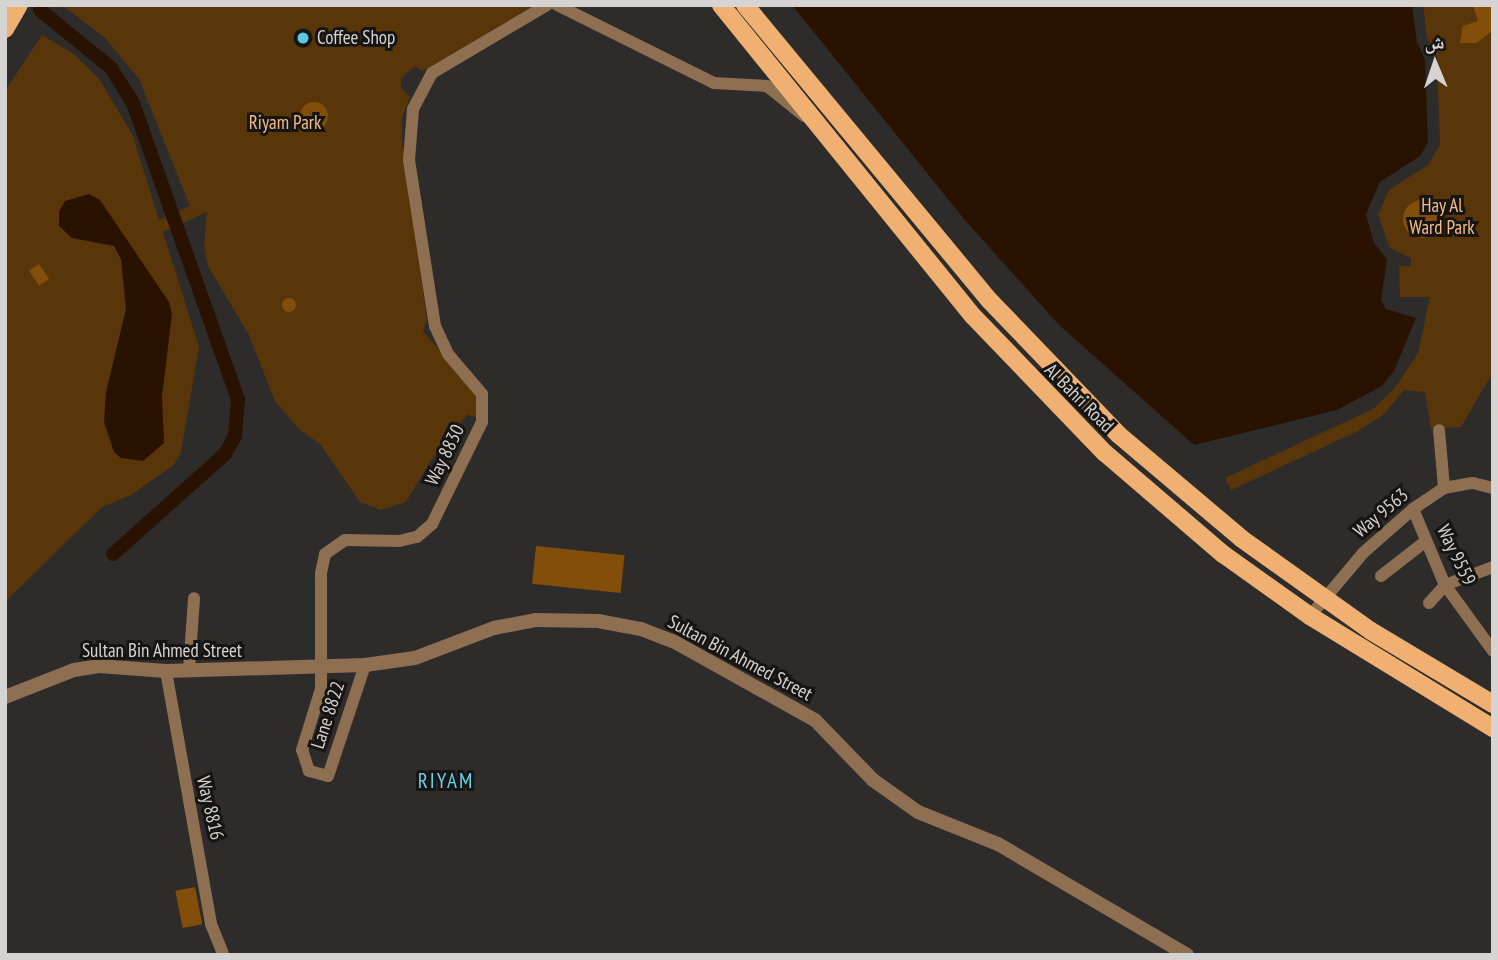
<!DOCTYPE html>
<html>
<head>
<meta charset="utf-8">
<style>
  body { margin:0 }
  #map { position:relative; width:1498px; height:960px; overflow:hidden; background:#2e2c2a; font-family:"PT Sans Narrow","Noto Naskh Arabic",sans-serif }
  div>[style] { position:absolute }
  .green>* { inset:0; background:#59350a }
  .water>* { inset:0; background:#291300 }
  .canal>* { height:14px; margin:-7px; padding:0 7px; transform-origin:7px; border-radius:7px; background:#291300 }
  .building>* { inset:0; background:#834e09; transform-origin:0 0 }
  .round { border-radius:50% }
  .minor>* { height:12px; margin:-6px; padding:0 6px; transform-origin:6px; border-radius:6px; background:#8e6f51 }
  .tertiary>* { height:14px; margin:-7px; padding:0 7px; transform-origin:7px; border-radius:7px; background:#8e6f51 }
  .primary>* { height:18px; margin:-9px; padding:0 9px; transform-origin:9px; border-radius:9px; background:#f0b071 }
  .dots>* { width:19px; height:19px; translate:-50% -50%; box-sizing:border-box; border:4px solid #161514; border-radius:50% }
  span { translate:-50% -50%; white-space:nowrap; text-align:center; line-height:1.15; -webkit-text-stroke:6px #161514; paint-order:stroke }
  .poi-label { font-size:19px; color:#d6d4d3 }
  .left { translate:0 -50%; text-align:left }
  .park-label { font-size:19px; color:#f4bc86 }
  .street-label { font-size:19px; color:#d6d4d3 }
  .neighbourhood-label { font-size:21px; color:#6ad0e7; letter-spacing:2px }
  .frame { position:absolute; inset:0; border:7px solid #d6d4d3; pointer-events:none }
  .north { position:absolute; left:1400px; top:28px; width:70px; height:70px; -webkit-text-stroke:5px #161514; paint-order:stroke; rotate:358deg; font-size:19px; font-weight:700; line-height:28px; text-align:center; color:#d6d4d3 }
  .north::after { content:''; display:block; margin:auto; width:24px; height:32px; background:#d6d4d3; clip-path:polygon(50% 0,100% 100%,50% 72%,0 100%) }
</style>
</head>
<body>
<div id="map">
  <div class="green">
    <i style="clip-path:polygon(62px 5px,534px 5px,444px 60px,422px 71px,415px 66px,401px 78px,401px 88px,410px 97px,402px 118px,402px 142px,427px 320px,423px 331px,477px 396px,479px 406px,476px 417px,467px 415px,432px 459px,406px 502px,381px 510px,360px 502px,320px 444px,299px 429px,275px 401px,249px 335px,208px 266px,204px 246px,207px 212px,163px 232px,199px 347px,181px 452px,174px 465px,131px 495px,102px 507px,5px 602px,5px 91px,42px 35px,74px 54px,100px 80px,133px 136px,159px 220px,190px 206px,139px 79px,105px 38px)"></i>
    <i style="clip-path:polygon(1493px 5px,1493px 372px,1461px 427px,1431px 429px,1425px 392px,1404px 390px,1383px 415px,1358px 431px,1231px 490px,1225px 478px,1373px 409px,1394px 389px,1418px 353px,1430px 297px,1400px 297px,1399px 266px,1411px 266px,1411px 258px,1390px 248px,1378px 215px,1389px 190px,1428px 165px,1440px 145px,1437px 57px,1427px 37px,1423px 5px)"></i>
  </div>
  <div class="water">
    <i style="clip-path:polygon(792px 5px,1412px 5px,1417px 42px,1425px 60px,1428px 142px,1420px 156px,1380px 182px,1366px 214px,1374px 243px,1387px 259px,1381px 300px,1386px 309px,1416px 318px,1394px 371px,1382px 386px,1337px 410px,1194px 445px,1059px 325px,964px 219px)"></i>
    <i style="clip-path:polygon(89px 194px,100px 200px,169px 302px,172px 314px,162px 396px,164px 443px,143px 461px,121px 458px,114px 452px,104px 422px,106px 392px,126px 309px,121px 259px,114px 246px,72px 238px,59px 226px,59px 211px,65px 201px)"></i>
  </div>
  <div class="canal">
    <i style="left:40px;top:10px;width:92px;rotate:39.2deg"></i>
    <i style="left:111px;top:68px;width:41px;rotate:57.8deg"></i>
    <i style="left:133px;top:103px;width:315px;rotate:70.5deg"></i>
    <i style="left:238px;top:400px;width:36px;rotate:95deg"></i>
    <i style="left:235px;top:436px;width:21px;rotate:119deg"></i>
    <i style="left:225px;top:454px;width:150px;rotate:138.2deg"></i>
  </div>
  <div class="building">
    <i style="clip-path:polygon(1473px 5px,1493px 5px,1493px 30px,1477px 43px,1460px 43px,1463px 26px,1478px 21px)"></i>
    <i class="round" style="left:300px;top:102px;width:28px;height:28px"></i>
    <i class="round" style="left:1403px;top:200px;width:38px;height:38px"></i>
    <i style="left:39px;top:264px;width:18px;height:12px;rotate:56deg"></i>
    <i class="round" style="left:282px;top:298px;width:14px;height:14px"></i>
    <i style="left:536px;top:546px;width:89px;height:38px;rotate:6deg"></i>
    <i style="left:195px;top:887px;width:38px;height:20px;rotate:79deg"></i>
  </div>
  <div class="minor">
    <i style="left:557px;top:5px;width:175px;rotate:26.4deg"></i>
    <i style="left:714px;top:83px;width:53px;rotate:3.2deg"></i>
    <i style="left:767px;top:86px;width:48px;rotate:39deg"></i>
    <i style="left:1444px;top:488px;width:29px;rotate:-10deg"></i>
    <i style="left:1473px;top:483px;width:21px;rotate:14deg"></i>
    <i style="left:1413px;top:509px;width:82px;rotate:67.2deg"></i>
    <i style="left:1445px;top:585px;width:82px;rotate:54deg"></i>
    <i style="left:1381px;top:576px;width:57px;rotate:-37.9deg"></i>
    <i style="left:1429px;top:603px;width:24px;rotate:-48deg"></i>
    <i style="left:1445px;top:585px;width:51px;rotate:-20.6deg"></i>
    <i style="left:1310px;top:616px;width:82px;rotate:-49.9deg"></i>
    <i style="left:1363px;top:553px;width:67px;rotate:-41.3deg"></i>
    <i style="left:1413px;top:509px;width:37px;rotate:-34deg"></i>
    <i style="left:1444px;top:488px;width:58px;rotate:-94.9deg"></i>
    <i style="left:365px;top:665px;width:117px;rotate:108.4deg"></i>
    <i style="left:328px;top:776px;width:20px;rotate:-165deg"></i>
    <i style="left:309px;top:771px;width:22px;rotate:-108deg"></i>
    <i style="left:302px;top:750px;width:64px;rotate:-72.7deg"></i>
    <i style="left:321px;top:689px;width:116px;rotate:-90deg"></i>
    <i style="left:321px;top:573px;width:19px;rotate:-78deg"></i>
    <i style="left:325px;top:554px;width:24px;rotate:-35deg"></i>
    <i style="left:345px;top:540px;width:54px;rotate:1.1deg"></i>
    <i style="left:399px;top:541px;width:18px;rotate:-13deg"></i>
    <i style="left:417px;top:537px;width:20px;rotate:-41deg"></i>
    <i style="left:432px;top:524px;width:114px;rotate:-63.9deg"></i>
    <i style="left:482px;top:422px;width:28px;rotate:-90deg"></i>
    <i style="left:482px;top:394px;width:52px;rotate:-130.4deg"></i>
    <i style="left:448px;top:354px;width:31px;rotate:-115deg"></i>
    <i style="left:435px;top:326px;width:168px;rotate:-98.9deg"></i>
    <i style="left:409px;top:160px;width:51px;rotate:-85.5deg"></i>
    <i style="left:413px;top:109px;width:41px;rotate:-62.2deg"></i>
    <i style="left:432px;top:73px;width:134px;rotate:-30.6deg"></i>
    <i style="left:189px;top:670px;width:72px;rotate:-86deg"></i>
    <i style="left:166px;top:671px;width:257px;rotate:79.9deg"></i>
    <i style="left:211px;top:924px;width:31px;rotate:68deg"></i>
  </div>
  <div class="tertiary">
    <i style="left:5px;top:697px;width:74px;rotate:-21.4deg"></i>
    <i style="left:74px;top:670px;width:25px;rotate:-9deg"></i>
    <i style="left:99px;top:666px;width:67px;rotate:4.3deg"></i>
    <i style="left:166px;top:671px;width:199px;rotate:-1.7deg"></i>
    <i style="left:365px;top:665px;width:50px;rotate:-8deg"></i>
    <i style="left:415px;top:658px;width:85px;rotate:-20.8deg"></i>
    <i style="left:494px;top:628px;width:43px;rotate:-10.8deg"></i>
    <i style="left:536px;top:620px;width:62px;rotate:0.9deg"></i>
    <i style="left:598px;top:621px;width:44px;rotate:10.5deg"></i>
    <i style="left:641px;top:629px;width:34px;rotate:21deg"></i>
    <i style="left:673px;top:641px;width:162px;rotate:29.1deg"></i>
    <i style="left:815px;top:720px;width:83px;rotate:46deg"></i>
    <i style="left:873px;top:780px;width:55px;rotate:35.4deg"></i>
    <i style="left:918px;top:812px;width:86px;rotate:21.8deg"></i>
    <i style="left:998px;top:844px;width:219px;rotate:30.4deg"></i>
  </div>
  <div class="primary">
    <i style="left:721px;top:5px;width:400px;rotate:51deg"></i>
    <i style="left:973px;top:316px;width:190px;rotate:46.1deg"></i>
    <i style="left:1105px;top:453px;width:155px;rotate:40.6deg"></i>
    <i style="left:1223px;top:554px;width:107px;rotate:35.5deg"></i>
    <i style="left:1310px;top:616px;width:215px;rotate:31.5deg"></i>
    <i style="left:745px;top:5px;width:384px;rotate:50.4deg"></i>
    <i style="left:990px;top:301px;width:186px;rotate:46.1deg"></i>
    <i style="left:1119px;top:435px;width:161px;rotate:40.2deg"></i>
    <i style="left:1242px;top:539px;width:158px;rotate:35.5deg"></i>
    <i style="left:1371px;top:631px;width:142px;rotate:30.9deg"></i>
    <i style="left:5px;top:29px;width:28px;rotate:-60deg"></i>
  </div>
  <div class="dots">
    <i style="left:303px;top:38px;background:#57c9e2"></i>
  </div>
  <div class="poi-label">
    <span class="left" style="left:317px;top:38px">Coffee Shop</span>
  </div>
  <div class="park-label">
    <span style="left:285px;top:123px">Riyam Park</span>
    <span style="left:1442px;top:217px">Hay Al<br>Ward Park</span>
  </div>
  <div class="street-label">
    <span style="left:1079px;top:398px;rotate:45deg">Al Bahri Road</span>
    <span style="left:445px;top:455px;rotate:-64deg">Way 8830</span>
    <span style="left:1381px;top:513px;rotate:-40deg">Way 9563</span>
    <span style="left:1456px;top:555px;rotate:64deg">Way 9559</span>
    <span style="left:162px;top:651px">Sultan Bin Ahmed Street</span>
    <span style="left:740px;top:658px;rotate:28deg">Sultan Bin Ahmed Street</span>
    <span style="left:328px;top:715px;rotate:-72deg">Lane 8822</span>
    <span style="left:210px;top:808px;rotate:77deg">Way 8816</span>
  </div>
  <div class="neighbourhood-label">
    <span style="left:446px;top:781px">RIYAM</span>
  </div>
  <div class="frame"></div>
  <div class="north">ش</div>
</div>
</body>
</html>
